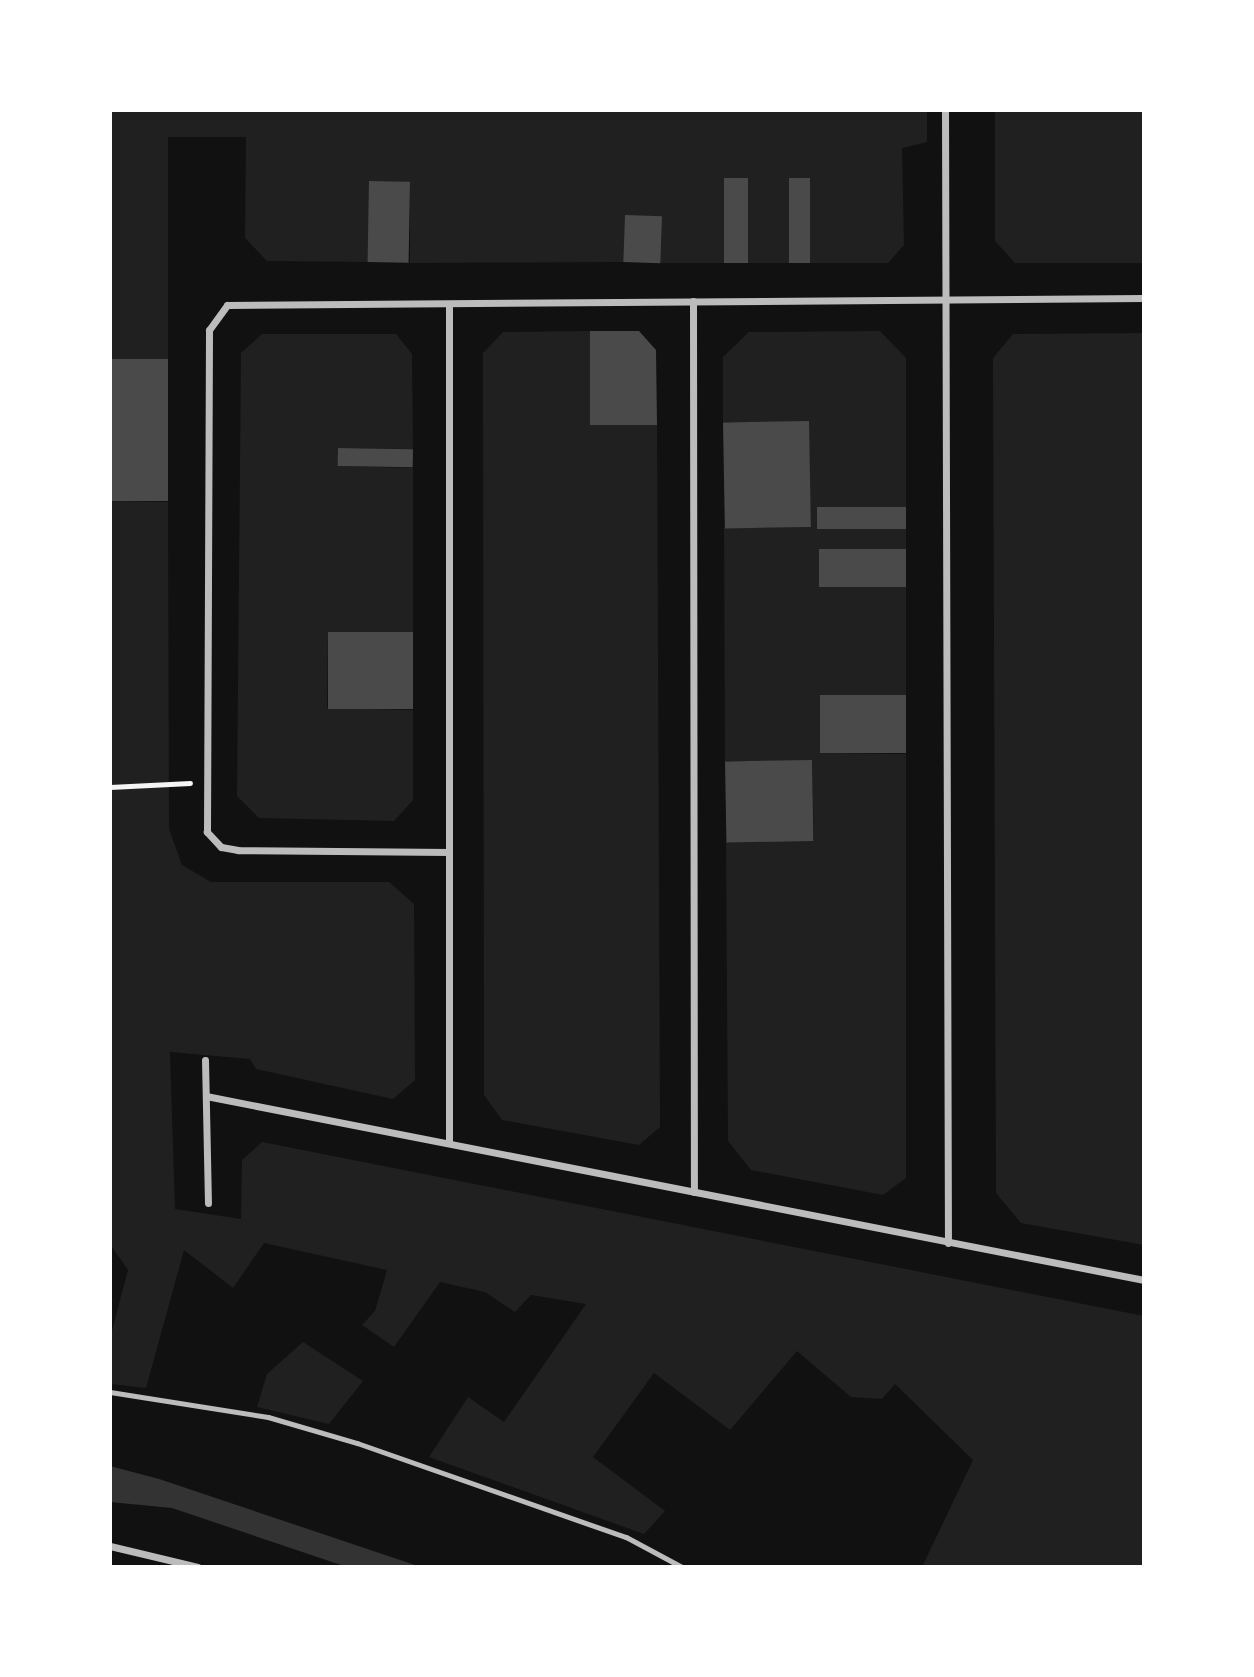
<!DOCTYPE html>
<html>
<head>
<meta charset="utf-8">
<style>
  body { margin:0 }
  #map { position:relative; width:1254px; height:1677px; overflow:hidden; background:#111; font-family:Overpass,sans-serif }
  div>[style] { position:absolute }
  .green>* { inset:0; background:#202020 }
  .water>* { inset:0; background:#333 }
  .building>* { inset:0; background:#4a4a4a; transform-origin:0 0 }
  .path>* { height:4.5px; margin:-2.25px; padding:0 2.25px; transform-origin:2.25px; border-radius:2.25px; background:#f5f5f5 }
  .service>* { height:5px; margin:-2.5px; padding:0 2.5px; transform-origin:2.5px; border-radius:2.5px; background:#bcbcbc }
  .minor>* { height:7px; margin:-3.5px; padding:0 3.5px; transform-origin:3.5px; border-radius:3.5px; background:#bcbcbc }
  span { translate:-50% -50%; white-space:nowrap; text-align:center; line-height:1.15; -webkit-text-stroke:5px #fff; paint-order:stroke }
  .frame { position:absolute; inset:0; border:112px solid #fff; pointer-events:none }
</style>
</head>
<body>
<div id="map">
  <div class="green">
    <i style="clip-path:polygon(110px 110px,927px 110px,927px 142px,902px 148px,904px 245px,888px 263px,810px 263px,810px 179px,789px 179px,789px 263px,748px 263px,748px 178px,724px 178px,724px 263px,661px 263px,625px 216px,624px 262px,410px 263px,410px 182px,369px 181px,369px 262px,267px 261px,245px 238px,246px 137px,168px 137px,168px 359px,110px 359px)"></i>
    <i style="clip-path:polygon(995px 110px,1144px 110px,1144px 263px,1015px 263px,995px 241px)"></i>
    <i style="clip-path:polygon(590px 331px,657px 425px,660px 1127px,639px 1145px,502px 1120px,484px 1095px,483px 353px,503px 332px)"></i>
    <i style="clip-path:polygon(880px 331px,906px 358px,906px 507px,817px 507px,818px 529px,906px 529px,906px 549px,819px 549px,819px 587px,906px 587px,906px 695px,820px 696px,821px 753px,906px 754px,906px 1178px,883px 1195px,751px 1170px,728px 1141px,726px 841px,814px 840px,812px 761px,725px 761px,724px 528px,809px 527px,809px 422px,723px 422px,723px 357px,749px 332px)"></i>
    <i style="clip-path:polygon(1144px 333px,1144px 1245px,1021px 1223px,996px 1193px,993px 358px,1013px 334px)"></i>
    <i style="clip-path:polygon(262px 334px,396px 334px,412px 354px,413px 449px,339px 448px,338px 466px,413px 468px,413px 632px,328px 632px,327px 708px,413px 710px,413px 800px,394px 821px,259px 818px,237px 796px,241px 353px)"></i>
    <i style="clip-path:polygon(110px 501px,168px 502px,169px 829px,182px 865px,211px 882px,389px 882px,414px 904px,415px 1080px,393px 1099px,256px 1069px,250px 1059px,170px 1052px,175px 1209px,241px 1219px,242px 1160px,262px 1142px,1144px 1316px,1144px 1567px,922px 1567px,973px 1460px,895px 1384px,882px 1399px,851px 1397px,797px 1351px,730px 1430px,654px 1373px,593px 1457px,665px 1511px,644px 1534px,429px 1457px,468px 1397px,504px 1422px,586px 1304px,531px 1295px,515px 1312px,485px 1292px,440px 1282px,394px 1347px,362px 1325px,375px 1311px,387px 1270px,264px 1243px,233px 1288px,184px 1250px,146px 1388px,110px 1384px,110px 1338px,128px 1270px,110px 1244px)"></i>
    <i style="clip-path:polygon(303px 1342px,363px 1381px,329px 1424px,257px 1407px,267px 1374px)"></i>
  </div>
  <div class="water">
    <i style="clip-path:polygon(110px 1466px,159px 1479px,421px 1567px,347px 1567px,172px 1508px,110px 1502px)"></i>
  </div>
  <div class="building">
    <i style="left:724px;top:178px;width:24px;height:85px"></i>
    <i style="left:789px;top:178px;width:21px;height:85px"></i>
    <i style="left:369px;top:181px;width:41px;height:81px;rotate:1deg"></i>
    <i style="left:625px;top:215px;width:37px;height:47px;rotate:2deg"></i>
    <i style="clip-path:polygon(590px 331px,639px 331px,656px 350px,657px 425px,590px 425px)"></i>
    <i style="left:110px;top:359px;width:58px;height:142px"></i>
    <i style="left:809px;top:421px;width:106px;height:86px;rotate:89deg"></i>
    <i style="left:338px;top:448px;width:75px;height:18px;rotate:1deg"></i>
    <i style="left:817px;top:507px;width:89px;height:22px"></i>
    <i style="left:819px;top:549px;width:87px;height:38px"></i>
    <i style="left:328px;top:632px;width:85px;height:77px"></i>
    <i style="left:820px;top:695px;width:86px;height:58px"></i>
    <i style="left:812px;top:760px;width:81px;height:87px;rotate:89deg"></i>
  </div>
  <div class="path">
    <i style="left:110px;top:787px;width:80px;rotate:-2.9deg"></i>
  </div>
  <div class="service">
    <i style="left:110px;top:1392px;width:160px;rotate:9deg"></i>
    <i style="left:268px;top:1417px;width:93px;rotate:16.3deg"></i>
    <i style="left:357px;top:1443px;width:285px;rotate:19.3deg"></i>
    <i style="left:626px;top:1537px;width:64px;rotate:28.2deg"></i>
  </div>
  <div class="minor">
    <i style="left:945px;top:110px;width:1133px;rotate:89.85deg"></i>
    <i style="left:693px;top:301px;width:891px;rotate:89.94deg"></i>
    <i style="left:449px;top:304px;width:839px;rotate:90deg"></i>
    <i style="left:449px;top:852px;width:211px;rotate:-179.5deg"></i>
    <i style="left:238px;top:850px;width:17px;rotate:-170deg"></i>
    <i style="left:221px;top:847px;width:21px;rotate:-133deg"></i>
    <i style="left:207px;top:832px;width:502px;rotate:-89.77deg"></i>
    <i style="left:209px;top:330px;width:31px;rotate:-54deg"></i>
    <i style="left:227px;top:305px;width:917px;rotate:-0.44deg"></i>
    <i style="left:205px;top:1060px;width:143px;rotate:88.8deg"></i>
    <i style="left:206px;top:1096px;width:956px;rotate:11.1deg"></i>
    <i style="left:110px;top:1546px;width:90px;rotate:13.4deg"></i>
  </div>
  <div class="frame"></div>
</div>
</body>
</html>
